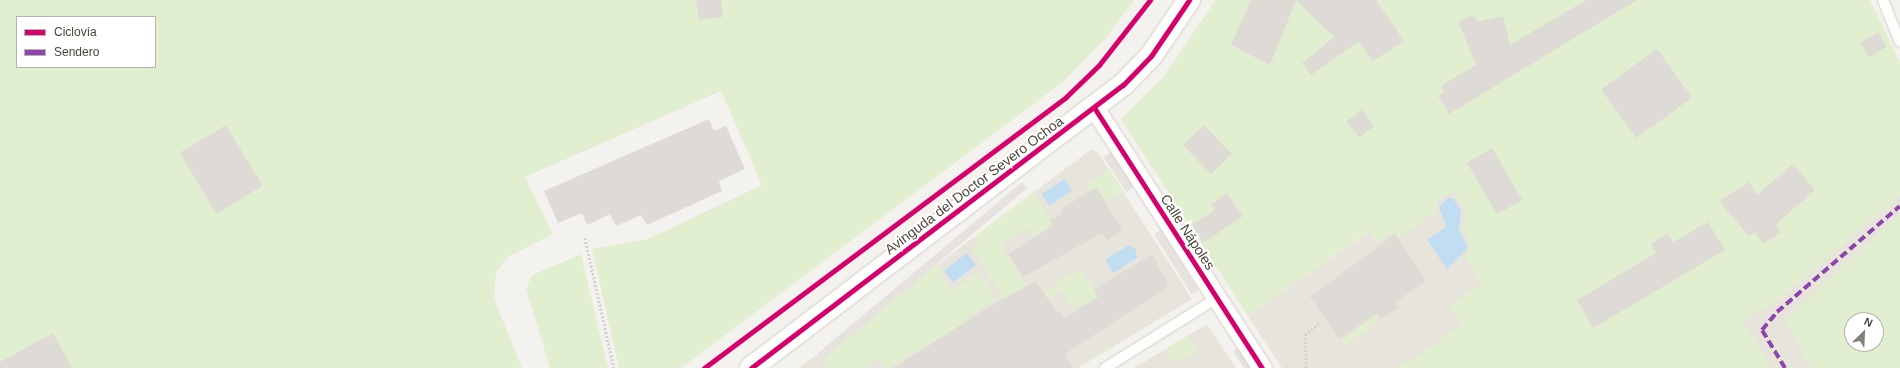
<!DOCTYPE html>
<html>
<head>
<meta charset="utf-8">
<style>
  body { margin:0 }
  #map { position:relative; width:1900px; height:368px; overflow:hidden; background:#f4f2ee; font-family:Arial,sans-serif }
  div>[style] { position:absolute }
  .residential>* { inset:0; background:#e7e4dc }
  .green>* { inset:0; background:#e1eecf; transform-origin:0 0 }
  .parking>* { inset:0; background:#e6e3df; transform-origin:0 0 }
  .water>* { inset:0; background:#c0ddf1; transform-origin:0 0 }
  .building>* { inset:0; background:#dedbd6; transform-origin:0 0 }
  .path>* { height:2.5px; margin-top:-1.25px; transform-origin:0; background:repeating-linear-gradient(90deg,#d3d2cc 0 2px,transparent 0 4px) }
  .roads { filter:drop-shadow(0 0 1px #d2d0cb) drop-shadow(0 0 1px #d2d0cb) }
  .service>* { height:10px; margin:-5px; padding:0 5px; transform-origin:5px; border-radius:5px; background:#fdfdfc }
  .minor>* { height:19px; margin:-9.5px; padding:0 9.5px; transform-origin:9.5px; border-radius:9.5px; background:#fdfdfc }
  .tertiary>* { height:22px; margin:-11px; padding:0 11px; transform-origin:11px; border-radius:11px; background:#fdfdfc }
  .quiet>* { height:4px; margin-top:-2px; transform-origin:0; background:repeating-linear-gradient(90deg,#8e44ad 0 8px,transparent 0 12px) }
  .cycleway>* { height:5px; margin:-2.5px; padding:0 2.5px; transform-origin:2.5px; border-radius:2.5px; background:#d6006c }
  span { translate:-50% -50%; white-space:nowrap; text-align:center; line-height:1.15; -webkit-text-stroke:4px #fff; paint-order:stroke }
  .street-label { font-size:14px; color:#4b4439 }
  .legend { position:absolute; left:16px; top:16px; width:140px; height:52px; box-sizing:border-box; background:#fff; border:1px solid #b7b4b0; margin:0; padding:5px 7px; list-style:none; font-size:12px; color:#4b4439 }
  .legend li { display:flex; align-items:center; gap:8px; height:20px }
  .legend b { width:20px; border:1px solid #b7b4b0 }
  .north { position:absolute; left:1844px; top:312px; width:40px; height:40px; box-sizing:border-box; background:#fff; border:1px solid #b7b4b0; border-radius:50%; rotate:24deg; font-size:11px; font-weight:700; line-height:16px; text-align:center; color:#4b4439 }
  .north::after { content:''; display:block; margin:auto; width:14px; height:18px; background:#868178; clip-path:polygon(50% 0,100% 100%,50% 72%,0 100%) }
</style>
</head>
<body>
<div id="map">
  <div class="residential">
    <i style="clip-path:polygon(1092px 149px,1098px 153px,1192px 299px,1078px 368px,799px 368px)"></i>
    <i style="clip-path:polygon(1447px 177px,1554px 368px,1282px 368px,1248px 316px)"></i>
    <i style="clip-path:polygon(1900px 195px,1900px 214px,1785px 321px,1812px 368px,1664px 368px,1780px 298px)"></i>
    <i style="clip-path:polygon(1207px 324px,1236px 368px,1134px 368px)"></i>
  </div>
  <div class="green">
    <i style="clip-path:polygon(evenodd,0 0,1134px 0,1105px 39px,1063px 82px,681px 368px,619px 368px,592px 249px,648px 239px,762px 185px,721px 91px,525px 177px,553px 234px,508px 257px,496px 272px,494px 299px,522px 368px,0 368px,0 0,17px 17px,155px 17px,155px 67px,17px 67px,17px 17px)"></i>
    <i style="clip-path:polygon(1216px 0,1870px 0,1900px 62px,1900px 195px,1780px 298px,1743px 320px,1771px 368px,1399px 368px,1463px 325px,1449px 307px,1482px 283px,1464px 258px,1471px 246px,1462px 227px,1467px 214px,1455px 192px,1439px 198px,1435px 213px,1397px 238px,1393px 232px,1378px 242px,1369px 231px,1248px 316px,1121px 119px,1163px 77px)"></i>
    <i style="clip-path:polygon(1109px 169px,1125px 193px,1097px 206px,1085px 186px)"></i>
    <i style="clip-path:polygon(1033px 192px,1058px 233px,1036px 239px,1030px 230px,1025px 229px,1001px 245px,1034px 297px,1081px 269px,1100px 300px,1088px 308px,1083px 302px,1073px 308px,1061px 289px,1038px 303px,1009px 296px,1004px 300px,973px 249px,978px 245px,974px 237px)"></i>
    <i style="clip-path:polygon(evenodd,1900px 214px,1900px 368px,1812px 368px,1784px 321px,1900px 214px,1852px 320px,1876px 320px,1876px 344px,1852px 344px,1852px 320px)"></i>
    <i style="clip-path:polygon(581px 254px,608px 368px,550px 368px,526px 289px,532px 275px)"></i>
    <i style="clip-path:polygon(936px 265px,951px 291px,979px 272px,996px 300px,967px 318px,970px 322px,926px 368px,916px 352px,890px 368px,884px 368px,879px 359px,865px 368px,828px 368px,819px 353px)"></i>
    <i style="left:1376px;top:314px;width:6px;height:45px;rotate:51deg"></i>
    <i style="left:1187px;top:336px;width:17px;height:25px;rotate:59deg"></i>
    <i style="clip-path:polygon(1109px 346px,1111px 348px,1073px 368px)"></i>
  </div>
  <div class="parking">
    <i style="left:1111px;top:152px;width:42px;height:9px;rotate:57deg"></i>
    <i style="left:992px;top:164px;width:8px;height:342px;rotate:50deg"></i>
    <i style="left:1022px;top:182px;width:8px;height:267px;rotate:50deg"></i>
    <i style="left:1161px;top:230px;width:71px;height:8px;rotate:58deg"></i>
    <i style="clip-path:polygon(1240px 346px,1254px 368px,1244px 368px,1233px 351px)"></i>
  </div>
  <div class="water">
    <i style="left:1064px;top:179px;width:14px;height:27px;rotate:56deg"></i>
    <i style="clip-path:polygon(1448px 198px,1453px 198px,1461px 211px,1459px 229px,1468px 248px,1447px 269px,1427px 240px,1446px 227px,1439px 206px)"></i>
    <i style="clip-path:polygon(1129px 245px,1136px 249px,1137px 258px,1113px 273px,1105px 260px)"></i>
    <i style="left:967px;top:253px;width:15px;height:29px;rotate:53deg"></i>
  </div>
  <div class="building">
    <i style="clip-path:polygon(696px 0,721px 0,723px 17px,699px 20px)"></i>
    <i style="clip-path:polygon(1251px 0,1376px 0,1404px 41px,1373px 61px,1359px 41px,1311px 75px,1302px 63px,1334px 37px,1296px 0,1270px 65px,1231px 45px)"></i>
    <i style="clip-path:polygon(1586px 0,1637px 0,1449px 114px,1438px 96px,1444px 92px,1441px 86px,1476px 65px,1458px 21px,1474px 15px,1478px 22px,1503px 16px,1510px 45px)"></i>
    <i style="left:1878px;top:32px;width:17px;height:21px;rotate:59deg"></i>
    <i style="left:1657px;top:49px;width:60px;height:69px;rotate:54deg"></i>
    <i style="left:1362px;top:110px;width:20px;height:19px;rotate:53deg"></i>
    <i style="clip-path:polygon(709px 119px,714px 131px,726px 126px,745px 169px,719px 181px,722px 191px,647px 225px,641px 215px,616px 226px,610px 214px,587px 225px,582px 213px,558px 223px,544px 191px)"></i>
    <i style="left:226px;top:125px;width:71px;height:54px;rotate:59deg"></i>
    <i style="left:1204px;top:125px;width:40px;height:29px;rotate:46deg"></i>
    <i style="left:1492px;top:148px;width:60px;height:29px;rotate:60deg"></i>
    <i style="clip-path:polygon(1793px 164px,1815px 190px,1775px 225px,1781px 233px,1763px 244px,1755px 232px,1749px 236px,1719px 201px,1749px 182px,1757px 195px)"></i>
    <i style="clip-path:polygon(1096px 187px,1123px 230px,1107px 240px,1102px 233px,1023px 277px,1009px 254px,1053px 225px,1050px 220px,1062px 213px,1060px 210px)"></i>
    <i style="clip-path:polygon(1227px 193px,1243px 216px,1203px 243px,1192px 225px,1215px 210px,1211px 205px)"></i>
    <i style="clip-path:polygon(1708px 222px,1725px 250px,1593px 328px,1577px 300px,1656px 253px,1651px 244px,1668px 233px,1673px 242px)"></i>
    <i style="clip-path:polygon(1395px 234px,1426px 281px,1394px 303px,1398px 308px,1380px 320px,1377px 314px,1339px 339px,1310px 297px)"></i>
    <i style="clip-path:polygon(1152px 254px,1169px 286px,1065px 354px,1073px 368px,894px 368px,982px 311px,1036px 281px,1057px 313px,1060px 311px,1064px 319px,1098px 297px,1094px 290px)"></i>
    <i style="clip-path:polygon(53px 333px,72px 368px,0 368px,0 362px)"></i>
  </div>
  <div class="path">
    <i style="left:585px;top:238px;width:133px;rotate:77.4deg"></i>
    <i style="left:1306px;top:368px;width:33px;rotate:-92deg"></i>
    <i style="left:1305px;top:335px;width:20px;rotate:-41deg"></i>
  </div>
  <div class="roads">
    <div class="service">
      <i style="left:1883px;top:0;width:45px;rotate:68deg"></i>
      <i style="left:1105px;top:368px;width:132px;rotate:-32deg"></i>
    </div>
    <div class="minor">
      <i style="left:1095px;top:109px;width:308px;rotate:57.2deg"></i>
    </div>
    <div class="tertiary">
      <i style="left:751px;top:368px;width:467px;rotate:-37.3deg"></i>
      <i style="left:1123px;top:85px;width:40px;rotate:-46deg"></i>
      <i style="left:1151px;top:56px;width:68px;rotate:-55.8deg"></i>
    </div>
  </div>
  <div class="quiet">
    <i style="left:1785px;top:368px;width:44px;rotate:-121.2deg"></i>
    <i style="left:1762px;top:330px;width:23px;rotate:-50deg"></i>
    <i style="left:1777px;top:312px;width:162px;rotate:-40.8deg"></i>
  </div>
  <div class="cycleway">
    <i style="left:1095px;top:109px;width:308px;rotate:57.2deg"></i>
    <i style="left:704px;top:368px;width:452px;rotate:-36.8deg"></i>
    <i style="left:1066px;top:97px;width:46px;rotate:-44.1deg"></i>
    <i style="left:1099px;top:65px;width:83px;rotate:-51.9deg"></i>
    <i style="left:751px;top:368px;width:467px;rotate:-37.3deg"></i>
    <i style="left:1123px;top:85px;width:40px;rotate:-46deg"></i>
    <i style="left:1151px;top:56px;width:68px;rotate:-55.8deg"></i>
  </div>
  <div class="street-label">
    <span style="left:974px;top:185px;rotate:-37deg">Avinguda del Doctor Severo Ochoa</span>
    <span style="left:1188px;top:232px;rotate:57deg">Calle Nápoles</span>
  </div>
  <ul class="legend">
  <li><b style="height:5px;background:#d6006c"></b>Ciclovía</li>
  <li><b style="height:5px;background:#8e44ad"></b>Sendero</li>
  </ul>
  <div class="north">N</div>
</div>
</body>
</html>
